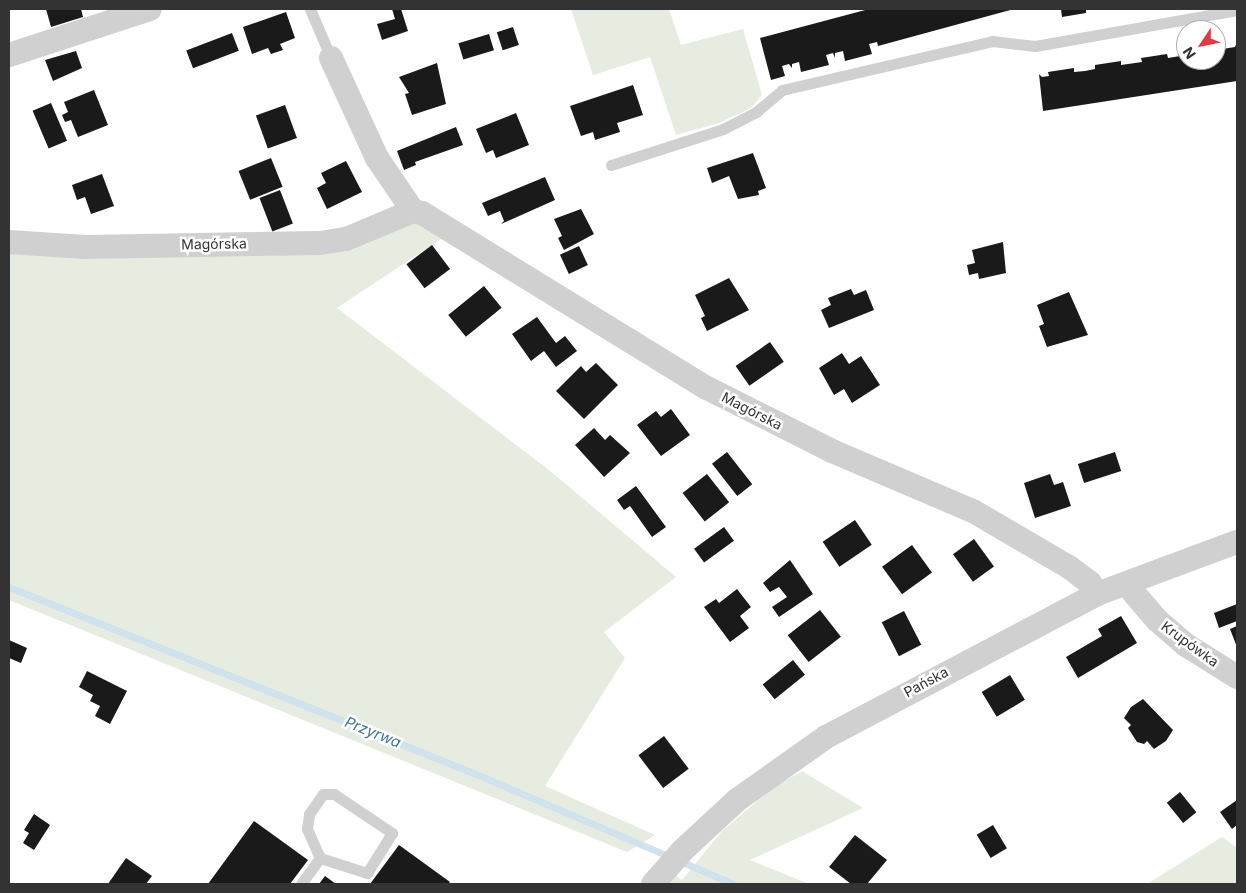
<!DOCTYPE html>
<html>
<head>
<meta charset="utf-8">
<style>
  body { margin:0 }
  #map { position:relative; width:1246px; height:893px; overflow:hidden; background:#fff; font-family:Inter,sans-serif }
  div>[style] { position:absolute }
  .green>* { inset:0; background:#e6ecdf }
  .stream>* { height:7px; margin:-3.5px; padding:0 3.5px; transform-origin:3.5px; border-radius:3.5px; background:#cfe2ee }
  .building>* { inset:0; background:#1a1a1a; transform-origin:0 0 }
  .lane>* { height:11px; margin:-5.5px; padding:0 5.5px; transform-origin:5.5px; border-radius:5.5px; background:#d0d0d0 }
  .street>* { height:24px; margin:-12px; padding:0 12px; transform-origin:12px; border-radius:12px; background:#d0d0d0 }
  span { translate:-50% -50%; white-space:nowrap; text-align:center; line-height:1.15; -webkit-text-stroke:5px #fff; paint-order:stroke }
  .street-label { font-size:14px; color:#333 }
  .water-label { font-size:15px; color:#3f7597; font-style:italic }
  .frame { position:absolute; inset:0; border:10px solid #333; pointer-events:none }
  .north { position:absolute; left:1176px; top:20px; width:50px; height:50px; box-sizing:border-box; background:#fff; border:1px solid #adadad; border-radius:50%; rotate:236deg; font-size:14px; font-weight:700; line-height:20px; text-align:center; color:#333 }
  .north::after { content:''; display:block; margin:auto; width:18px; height:22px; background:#e63946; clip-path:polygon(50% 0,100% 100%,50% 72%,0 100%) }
</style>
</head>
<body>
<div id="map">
  <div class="green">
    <i style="clip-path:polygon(571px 9px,669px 9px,681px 45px,743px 29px,762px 95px,751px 108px,719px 123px,676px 135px,650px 57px,593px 75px)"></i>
    <i style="clip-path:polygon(411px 219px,447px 235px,337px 308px,549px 470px,676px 577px,604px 632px,625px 658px,545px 786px,655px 835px,627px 852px,9px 600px,9px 251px,98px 259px,211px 250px)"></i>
    <i style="clip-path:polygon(802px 771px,863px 808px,750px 860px,809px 884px,669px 884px,676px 876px,682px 880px,722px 831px,773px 788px)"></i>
    <i style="clip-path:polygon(1222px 837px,1237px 848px,1237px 884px,1147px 884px)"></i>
  </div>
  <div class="stream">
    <i style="left:9px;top:587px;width:503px;rotate:21.82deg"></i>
    <i style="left:476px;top:774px;width:280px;rotate:23.1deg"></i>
  </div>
  <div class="building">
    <i style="clip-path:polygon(46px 9px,81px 9px,83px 17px,51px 27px)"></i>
    <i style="clip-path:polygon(392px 9px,401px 9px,408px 31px,382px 40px,377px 24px,395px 19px)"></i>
    <i style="clip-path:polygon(869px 9px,871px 10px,1014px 9px,878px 46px,877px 42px,869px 44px,872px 54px,845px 61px,843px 51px,835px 53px,835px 58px,833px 53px,826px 55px,829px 65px,801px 72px,799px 62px,792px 64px,792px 68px,789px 64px,782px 66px,785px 76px,771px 80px,760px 38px)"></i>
    <i style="clip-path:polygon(1061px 9px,1086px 9px,1086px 13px,1062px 17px)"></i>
    <i style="clip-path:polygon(286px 12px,295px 38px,280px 44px,283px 50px,271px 54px,268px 48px,252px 54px,243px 27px)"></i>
    <i style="left:513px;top:27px;width:19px;height:17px;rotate:72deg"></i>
    <i style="left:232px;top:33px;width:19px;height:49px;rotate:69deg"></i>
    <i style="left:489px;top:34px;width:17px;height:32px;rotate:73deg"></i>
    <i style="clip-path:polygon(1237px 42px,1237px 81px,1043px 111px,1039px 74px,1042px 77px,1049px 76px,1048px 72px,1074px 68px,1074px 72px,1085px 71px,1095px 69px,1095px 65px,1121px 61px,1121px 65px,1142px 62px,1141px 58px,1167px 54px,1168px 58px,1186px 55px,1186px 60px,1216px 60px,1216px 50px,1235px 47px)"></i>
    <i style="clip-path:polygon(76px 51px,82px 68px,53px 81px,45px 60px)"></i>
    <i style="clip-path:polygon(437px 63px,446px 104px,412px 115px,405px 94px,409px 93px,399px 77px)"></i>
    <i style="clip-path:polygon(633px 85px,643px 115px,617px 123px,620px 132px,595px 140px,593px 132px,581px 136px,570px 106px)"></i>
    <i style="clip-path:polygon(94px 90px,108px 125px,78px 137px,71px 120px,65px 122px,62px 115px,68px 112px,64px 102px)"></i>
    <i style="left:51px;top:103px;width:41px;height:20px;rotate:67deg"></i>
    <i style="left:285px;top:105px;width:35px;height:31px;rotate:70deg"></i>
    <i style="clip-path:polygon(516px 113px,529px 145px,496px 158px,493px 150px,486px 153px,476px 129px)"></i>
    <i style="clip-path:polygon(456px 127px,463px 145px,415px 162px,416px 165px,404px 170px,397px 151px)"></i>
    <i style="clip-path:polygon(753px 153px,766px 188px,758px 191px,759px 195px,738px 199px,729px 176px,712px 183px,707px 168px)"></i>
    <i style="left:271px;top:158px;width:31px;height:35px;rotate:68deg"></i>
    <i style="clip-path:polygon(346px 161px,362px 192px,327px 209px,317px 188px,326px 183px,321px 173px)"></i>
    <i style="clip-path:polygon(102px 174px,114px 206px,91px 214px,85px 197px,77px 200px,72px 185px)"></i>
    <i style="clip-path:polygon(545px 177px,555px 200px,501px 224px,504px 221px,500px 211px,488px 216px,482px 203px)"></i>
    <i style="left:280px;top:190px;width:36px;height:22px;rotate:69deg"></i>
    <i style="clip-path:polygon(581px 209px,594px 234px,564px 250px,558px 238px,562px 236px,554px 219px)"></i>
    <i style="clip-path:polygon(1003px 242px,1006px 273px,979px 279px,978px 273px,969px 275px,967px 265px,975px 263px,972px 250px)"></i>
    <i style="left:432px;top:245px;width:30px;height:32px;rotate:53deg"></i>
    <i style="left:579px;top:246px;width:21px;height:21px;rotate:65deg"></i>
    <i style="clip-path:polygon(729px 278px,749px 310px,707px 331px,701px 318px,705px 316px,695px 295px)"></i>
    <i style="left:484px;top:286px;width:28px;height:46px;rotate:51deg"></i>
    <i style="clip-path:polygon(851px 289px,854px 295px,866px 290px,874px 310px,829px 328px,821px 310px,831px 305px,828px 298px)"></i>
    <i style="clip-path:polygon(1069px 292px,1088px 335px,1047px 347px,1039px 326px,1044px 324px,1037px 305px)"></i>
    <i style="clip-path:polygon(537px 317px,556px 343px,565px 336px,577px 351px,556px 367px,544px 351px,531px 361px,512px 334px)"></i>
    <i style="left:770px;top:342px;width:24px;height:42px;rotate:55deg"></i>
    <i style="clip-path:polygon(842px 353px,849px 364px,861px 356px,880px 385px,852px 403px,844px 389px,834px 395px,819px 368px)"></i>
    <i style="clip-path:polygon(596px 363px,618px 385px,584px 419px,556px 391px,581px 366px,586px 372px)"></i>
    <i style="clip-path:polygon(671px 409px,690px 435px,661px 456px,637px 425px,656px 411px,661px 417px)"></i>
    <i style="clip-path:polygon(594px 428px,605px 440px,610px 435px,630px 453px,604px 477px,575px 445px)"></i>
    <i style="left:727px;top:452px;width:41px;height:19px;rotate:52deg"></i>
    <i style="left:1115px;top:452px;width:20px;height:39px;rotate:72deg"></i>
    <i style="left:707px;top:474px;width:36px;height:31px;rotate:52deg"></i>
    <i style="clip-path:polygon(1050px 474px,1054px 485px,1063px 482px,1071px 506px,1035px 518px,1024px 483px)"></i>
    <i style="clip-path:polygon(636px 486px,666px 527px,652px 537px,630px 506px,624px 510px,617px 500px)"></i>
    <i style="left:855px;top:520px;width:30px;height:39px;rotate:56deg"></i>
    <i style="left:724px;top:527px;width:17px;height:37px;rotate:54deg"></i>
    <i style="left:974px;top:539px;width:34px;height:26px;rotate:54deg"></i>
    <i style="left:912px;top:545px;width:34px;height:37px;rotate:54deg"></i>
    <i style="clip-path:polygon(790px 560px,813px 594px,779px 617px,772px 607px,787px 597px,779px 587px,770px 592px,763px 583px)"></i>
    <i style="clip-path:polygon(737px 589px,751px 607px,740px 616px,749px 628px,730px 642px,704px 607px,716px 599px,719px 603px)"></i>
    <i style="clip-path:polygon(1237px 604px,1237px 621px,1219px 628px,1214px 613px)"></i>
    <i style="left:820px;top:610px;width:34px;height:41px;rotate:52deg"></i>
    <i style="left:904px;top:611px;width:38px;height:25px;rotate:63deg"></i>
    <i style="clip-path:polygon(1121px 616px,1137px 643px,1078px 678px,1066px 657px,1102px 636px,1098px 629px)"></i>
    <i style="clip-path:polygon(1237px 626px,1237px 647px,1230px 629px)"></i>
    <i style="clip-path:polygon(9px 640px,27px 648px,21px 663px,9px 658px)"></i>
    <i style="left:793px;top:660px;width:19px;height:39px;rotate:51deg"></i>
    <i style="clip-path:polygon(87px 671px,127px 691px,110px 724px,95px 716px,100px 706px,90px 701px,93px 695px,79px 687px)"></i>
    <i style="left:1010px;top:675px;width:29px;height:33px;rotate:59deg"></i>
    <i style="clip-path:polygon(1143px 699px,1173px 730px,1166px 741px,1154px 749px,1147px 741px,1144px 744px,1137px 742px,1128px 728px,1131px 725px,1124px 718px,1131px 707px)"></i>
    <i style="left:664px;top:736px;width:41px;height:32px;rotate:53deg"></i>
    <i style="left:1180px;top:792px;width:26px;height:17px;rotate:51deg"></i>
    <i style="clip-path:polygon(1237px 800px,1237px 825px,1232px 829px,1220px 812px)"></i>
    <i style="clip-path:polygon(34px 814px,50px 825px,34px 850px,23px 843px,29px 833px,24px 830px)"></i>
    <i style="clip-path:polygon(254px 821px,308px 860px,290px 884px,208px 884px)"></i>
    <i style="left:993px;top:825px;width:27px;height:19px;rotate:59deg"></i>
    <i style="clip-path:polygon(855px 835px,887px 860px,867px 884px,851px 884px,829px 867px)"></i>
    <i style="clip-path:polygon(399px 845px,450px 882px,448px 884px,370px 884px)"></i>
    <i style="clip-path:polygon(126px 858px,152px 876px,146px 884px,108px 884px)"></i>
    <i style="clip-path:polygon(325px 876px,336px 884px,319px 884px)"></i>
  </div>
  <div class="lane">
    <i style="left:310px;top:9px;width:53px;rotate:66.8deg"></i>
    <i style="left:611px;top:165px;width:118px;rotate:-17.8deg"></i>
    <i style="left:723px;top:129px;width:37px;rotate:-27deg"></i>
    <i style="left:756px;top:112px;width:34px;rotate:-40deg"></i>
    <i style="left:782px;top:90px;width:216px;rotate:-13.1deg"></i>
    <i style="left:992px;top:41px;width:43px;rotate:6.6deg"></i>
    <i style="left:1035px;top:46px;width:205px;rotate:-10.1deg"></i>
    <i style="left:323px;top:794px;width:11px"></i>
    <i style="left:334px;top:794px;width:70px;rotate:33.9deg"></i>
    <i style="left:392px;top:833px;width:47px;rotate:122deg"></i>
    <i style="left:367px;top:873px;width:49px;rotate:-162.3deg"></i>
    <i style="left:320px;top:858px;width:32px;rotate:-114deg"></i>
    <i style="left:307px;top:829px;width:15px;rotate:-82deg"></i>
    <i style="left:309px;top:814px;width:24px;rotate:-55deg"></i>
    <i style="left:301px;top:884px;width:32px;rotate:-54deg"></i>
  </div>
  <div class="street">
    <i style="left:9px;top:55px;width:148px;rotate:-18.1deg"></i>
    <i style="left:331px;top:58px;width:110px;rotate:65.3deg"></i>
    <i style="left:377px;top:158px;width:64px;rotate:55.8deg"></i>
    <i style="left:9px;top:242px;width:76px;rotate:3.8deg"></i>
    <i style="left:85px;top:247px;width:235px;rotate:-1deg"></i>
    <i style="left:320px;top:243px;width:26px;rotate:-9deg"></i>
    <i style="left:346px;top:239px;width:73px;rotate:-22.7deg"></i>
    <i style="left:413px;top:211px;width:9px;rotate:13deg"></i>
    <i style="left:422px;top:213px;width:334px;rotate:31.6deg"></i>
    <i style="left:707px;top:388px;width:140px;rotate:26.7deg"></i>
    <i style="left:832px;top:451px;width:153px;rotate:23.1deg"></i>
    <i style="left:973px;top:511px;width:111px;rotate:30.3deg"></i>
    <i style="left:1069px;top:567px;width:26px;rotate:37deg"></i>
    <i style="left:1090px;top:583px;width:13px;rotate:58deg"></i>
    <i style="left:1126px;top:584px;width:48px;rotate:49.3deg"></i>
    <i style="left:1157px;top:620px;width:38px;rotate:41deg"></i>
    <i style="left:1186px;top:645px;width:60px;rotate:32.1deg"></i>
    <i style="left:653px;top:884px;width:45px;rotate:-48.6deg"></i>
    <i style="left:683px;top:850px;width:74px;rotate:-42.8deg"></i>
    <i style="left:737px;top:800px;width:109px;rotate:-35.3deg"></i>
    <i style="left:826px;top:737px;width:306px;rotate:-27.8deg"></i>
    <i style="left:1097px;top:594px;width:149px;rotate:-20.4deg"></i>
  </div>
  <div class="street-label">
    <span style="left:214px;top:244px;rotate:-1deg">Magórska</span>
    <span style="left:752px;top:411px;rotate:27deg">Magórska</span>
    <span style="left:1190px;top:644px;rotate:36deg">Krupówka</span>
    <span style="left:926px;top:682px;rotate:-28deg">Pańska</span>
  </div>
  <div class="water-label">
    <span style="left:373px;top:732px;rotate:22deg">Przyrwa</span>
  </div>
  <div class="frame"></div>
  <div class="north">N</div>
</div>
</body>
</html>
